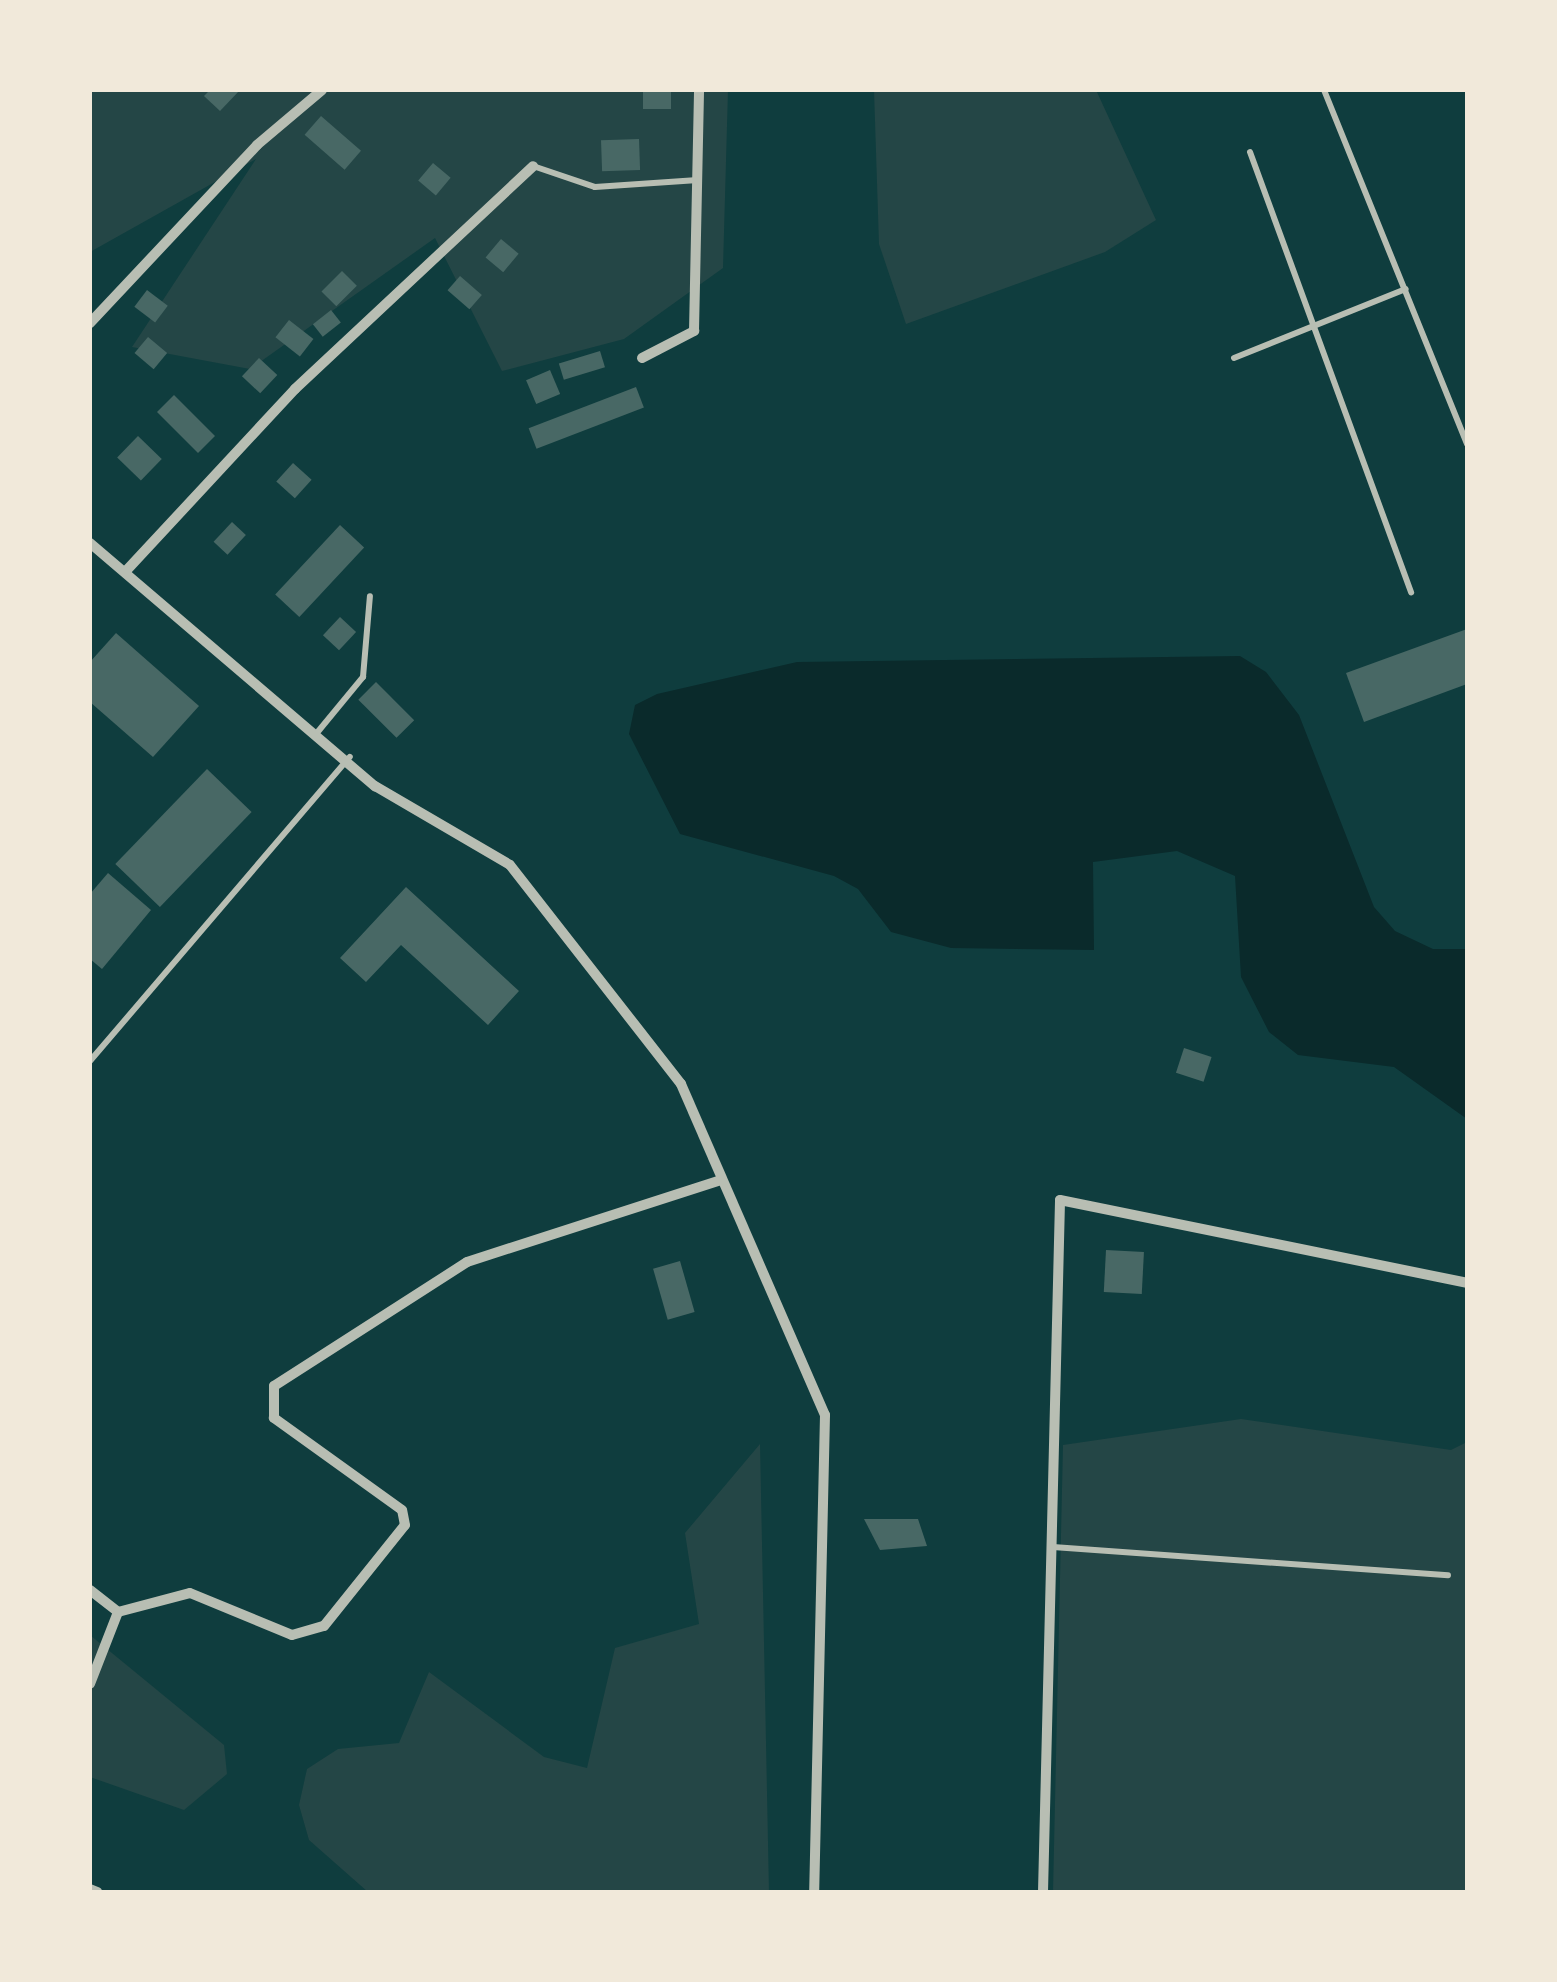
<!DOCTYPE html>
<html>
<head>
<meta charset="utf-8">
<style>
  body { margin:0 }
  #map { position:relative; width:1557px; height:1982px; overflow:hidden; background:#0f3d3e; font-family:Rubik,sans-serif }
  div>[style] { position:absolute }
  .green>* { inset:0; background:#244646 }
  .water>* { inset:0; background:#0a2a2b }
  .building>* { inset:0; background:#486865; transform-origin:0 0 }
  .service>* { height:6px; margin:-3px; padding:0 3px; transform-origin:3px; border-radius:3px; background:#b8beb3 }
  .minor>* { height:10px; margin:-5px; padding:0 5px; transform-origin:5px; border-radius:5px; background:#b8beb3 }
  span { translate:-50% -50%; white-space:nowrap; text-align:center; line-height:1.15; -webkit-text-stroke:8px #f1e9da; paint-order:stroke }
  .frame { position:absolute; inset:0; border:92px solid #f1e9da; pointer-events:none }
</style>
</head>
<body>
<div id="map">
  <div class="green">
    <i style="clip-path:polygon(90px 90px,728px 90px,723px 268px,624px 339px,502px 371px,435px 238px,250px 369px,132px 347px,256px 159px,90px 252px)"></i>
    <i style="clip-path:polygon(874px 90px,1096px 90px,1156px 220px,1105px 252px,906px 324px,879px 244px)"></i>
    <i style="clip-path:polygon(1241px 1419px,1451px 1450px,1467px 1442px,1467px 1892px,1053px 1892px,1063px 1445px)"></i>
    <i style="clip-path:polygon(760px 1444px,769px 1892px,368px 1892px,309px 1840px,299px 1805px,307px 1769px,338px 1749px,399px 1743px,429px 1672px,544px 1757px,587px 1768px,615px 1648px,699px 1624px,685px 1533px)"></i>
    <i style="clip-path:polygon(90px 1635px,224px 1745px,227px 1774px,184px 1810px,90px 1777px)"></i>
  </div>
  <div class="water">
    <i style="clip-path:polygon(1240px 656px,1266px 672px,1299px 715px,1374px 907px,1395px 931px,1433px 949px,1467px 949px,1467px 1119px,1394px 1067px,1298px 1055px,1269px 1032px,1241px 977px,1235px 876px,1177px 851px,1093px 862px,1094px 950px,951px 948px,891px 932px,858px 889px,834px 876px,680px 834px,629px 734px,635px 705px,657px 694px,797px 662px)"></i>
  </div>
  <div class="building">
    <i style="clip-path:polygon(210px 90px,240px 90px,220px 111px,204px 96px)"></i>
    <i style="left:643px;top:90px;width:28px;height:19px"></i>
    <i style="left:321px;top:116px;width:53px;height:25px;rotate:41deg"></i>
    <i style="left:639px;top:139px;width:31px;height:38px;rotate:88deg"></i>
    <i style="left:433px;top:163px;width:23px;height:23px;rotate:40deg"></i>
    <i style="left:501px;top:239px;width:23px;height:24px;rotate:40deg"></i>
    <i style="left:342px;top:271px;width:21px;height:29px;rotate:45deg"></i>
    <i style="left:460px;top:276px;width:29px;height:19px;rotate:41deg"></i>
    <i style="left:147px;top:290px;width:26px;height:21px;rotate:37deg"></i>
    <i style="left:331px;top:310px;width:16px;height:23px;rotate:52deg"></i>
    <i style="left:289px;top:320px;width:31px;height:22px;rotate:38deg"></i>
    <i style="left:148px;top:337px;width:25px;height:21px;rotate:40deg"></i>
    <i style="left:600px;top:351px;width:17px;height:43px;rotate:73deg"></i>
    <i style="left:259px;top:358px;width:25px;height:25px;rotate:43deg"></i>
    <i style="left:550px;top:370px;width:26px;height:26px;rotate:67deg"></i>
    <i style="left:636px;top:387px;width:22px;height:115px;rotate:69deg"></i>
    <i style="left:174px;top:395px;width:58px;height:24px;rotate:45deg"></i>
    <i style="left:138px;top:436px;width:33px;height:30px;rotate:44deg"></i>
    <i style="left:293px;top:463px;width:25px;height:25px;rotate:42deg"></i>
    <i style="left:232px;top:522px;width:19px;height:27px;rotate:43deg"></i>
    <i style="left:340px;top:525px;width:33px;height:95px;rotate:43deg"></i>
    <i style="left:340px;top:617px;width:22px;height:25px;rotate:43deg"></i>
    <i style="clip-path:polygon(1467px 629px,1467px 684px,1364px 722px,1346px 673px)"></i>
    <i style="clip-path:polygon(116px 633px,199px 706px,153px 757px,90px 702px,90px 662px)"></i>
    <i style="left:376px;top:682px;width:54px;height:25px;rotate:45deg"></i>
    <i style="left:207px;top:769px;width:62px;height:132px;rotate:44deg"></i>
    <i style="clip-path:polygon(108px 873px,151px 910px,102px 969px,90px 959px,90px 894px)"></i>
    <i style="clip-path:polygon(406px 887px,519px 991px,488px 1025px,401px 945px,366px 982px,340px 958px)"></i>
    <i style="left:1184px;top:1048px;width:29px;height:26px;rotate:18deg"></i>
    <i style="left:1106px;top:1250px;width:38px;height:42px;rotate:3deg"></i>
    <i style="left:680px;top:1261px;width:53px;height:28px;rotate:74deg"></i>
    <i style="clip-path:polygon(864px 1519px,918px 1519px,927px 1546px,880px 1550px)"></i>
  </div>
  <div class="service">
    <i style="left:1324px;top:90px;width:382px;rotate:68deg"></i>
    <i style="left:1250px;top:152px;width:469px;rotate:69.9deg"></i>
    <i style="left:533px;top:166px;width:65px;rotate:18.7deg"></i>
    <i style="left:595px;top:187px;width:103px;rotate:-3.9deg"></i>
    <i style="left:1234px;top:358px;width:185px;rotate:-21.9deg"></i>
    <i style="left:316px;top:734px;width:74px;rotate:-50.5deg"></i>
    <i style="left:363px;top:677px;width:81px;rotate:-85.1deg"></i>
    <i style="left:90px;top:1061px;width:400px;rotate:-49.5deg"></i>
    <i style="left:1053px;top:1547px;width:396px;rotate:4.1deg"></i>
  </div>
  <div class="minor">
    <i style="left:90px;top:323px;width:244px;rotate:-46.8deg"></i>
    <i style="left:257px;top:145px;width:85px;rotate:-40.2deg"></i>
    <i style="left:642px;top:358px;width:59px;rotate:-27.4deg"></i>
    <i style="left:694px;top:331px;width:241px;rotate:-88.8deg"></i>
    <i style="left:90px;top:543px;width:375px;rotate:40.5deg"></i>
    <i style="left:375px;top:786px;width:156px;rotate:30.3deg"></i>
    <i style="left:510px;top:865px;width:278px;rotate:52deg"></i>
    <i style="left:681px;top:1084px;width:361px;rotate:66.5deg"></i>
    <i style="left:825px;top:1415px;width:477px;rotate:91.3deg"></i>
    <i style="left:125px;top:572px;width:250px;rotate:-47.1deg"></i>
    <i style="left:295px;top:389px;width:326px;rotate:-43.1deg"></i>
    <i style="left:90px;top:1590px;width:36px;rotate:38deg"></i>
    <i style="left:118px;top:1612px;width:77px;rotate:111.3deg"></i>
    <i style="left:118px;top:1612px;width:74px;rotate:-14.8deg"></i>
    <i style="left:190px;top:1593px;width:110px;rotate:22.4deg"></i>
    <i style="left:292px;top:1635px;width:33px;rotate:-16deg"></i>
    <i style="left:324px;top:1626px;width:129px;rotate:-51.3deg"></i>
    <i style="left:405px;top:1525px;width:15px;rotate:-101deg"></i>
    <i style="left:402px;top:1510px;width:158px;rotate:-144.3deg"></i>
    <i style="left:274px;top:1418px;width:32px;rotate:-90deg"></i>
    <i style="left:274px;top:1386px;width:229px;rotate:-32.7deg"></i>
    <i style="left:467px;top:1262px;width:267px;rotate:-17.9deg"></i>
    <i style="left:90px;top:1889px;width:8px;rotate:23deg"></i>
    <i style="left:1043px;top:1892px;width:692px;rotate:-88.59deg"></i>
    <i style="left:1060px;top:1200px;width:415px;rotate:11.5deg"></i>
  </div>
  <div class="frame"></div>
</div>
</body>
</html>
